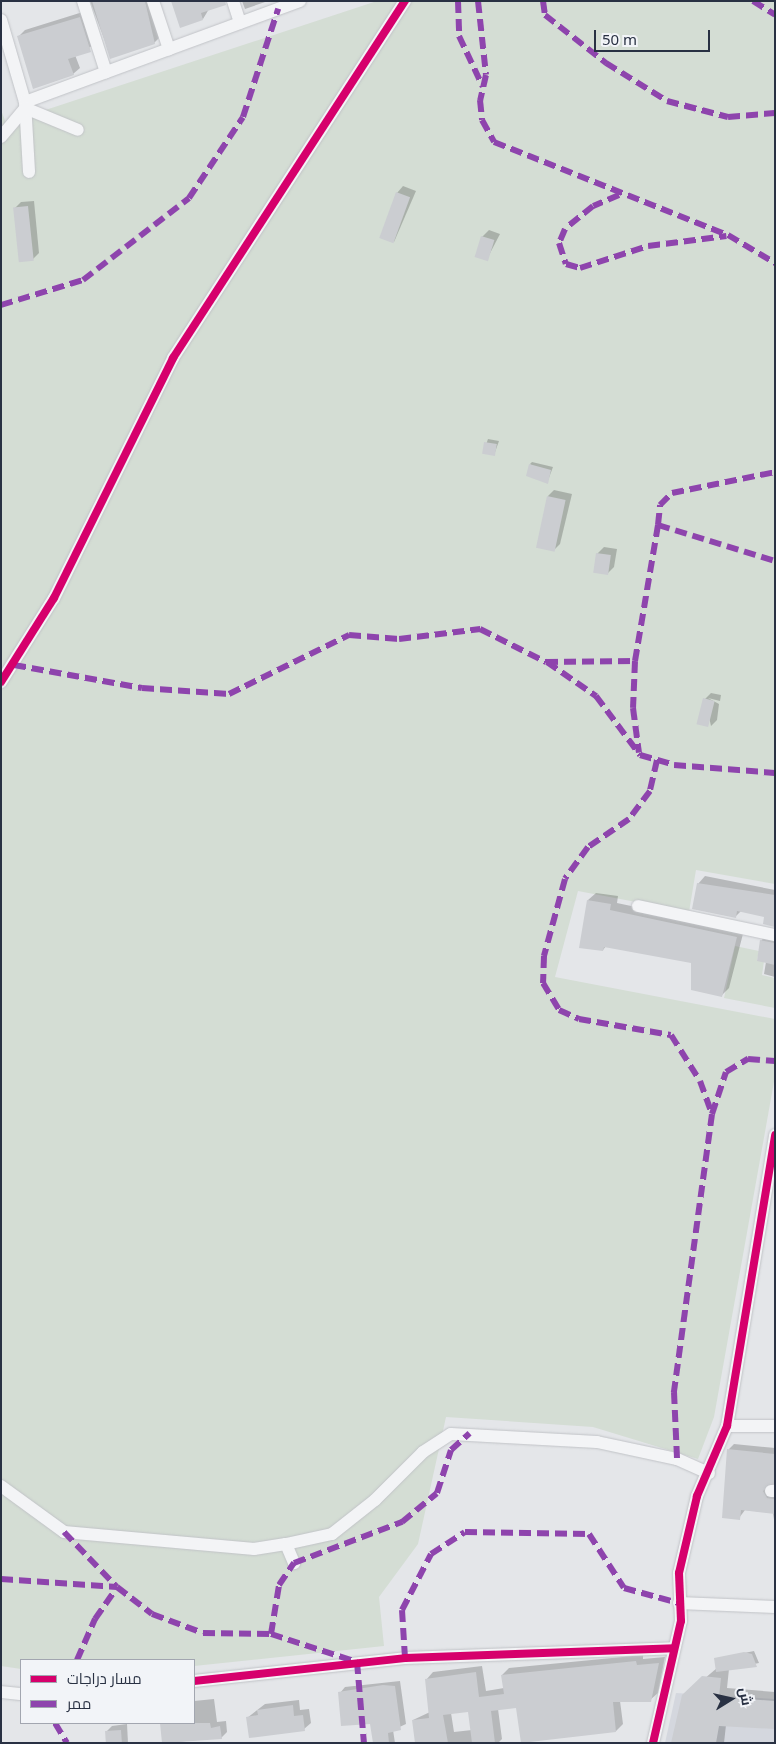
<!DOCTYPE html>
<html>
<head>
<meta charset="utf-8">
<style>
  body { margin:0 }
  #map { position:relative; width:776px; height:1744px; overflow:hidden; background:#e4e6e9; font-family:"Noto Sans",Cairo,sans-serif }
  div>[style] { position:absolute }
  .built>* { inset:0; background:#d4d7de }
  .green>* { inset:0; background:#d4ddd4 }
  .shadow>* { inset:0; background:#0003 }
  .building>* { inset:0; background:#cbcdd1; transform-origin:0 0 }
  .roads { filter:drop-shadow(0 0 1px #c1c3c7) drop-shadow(0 0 1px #c1c3c7) }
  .street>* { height:12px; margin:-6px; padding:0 6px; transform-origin:6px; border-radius:6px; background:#f3f4f6 }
  .quiet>* { height:6px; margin-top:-3px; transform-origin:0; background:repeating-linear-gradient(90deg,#8e44ad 0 12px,transparent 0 18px) }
  .cycleway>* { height:8px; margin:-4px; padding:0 4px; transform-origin:4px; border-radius:4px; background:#d6006c }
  span { translate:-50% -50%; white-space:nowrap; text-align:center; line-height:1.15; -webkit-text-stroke:4.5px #f2f4f8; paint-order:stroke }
  .frame { position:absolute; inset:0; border:2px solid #293143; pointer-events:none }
  .legend { position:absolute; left:20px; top:1659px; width:175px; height:65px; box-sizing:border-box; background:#f2f4f8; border:1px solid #a2a6b0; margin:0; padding:6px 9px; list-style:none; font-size:15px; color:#293143 }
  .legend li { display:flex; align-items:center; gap:10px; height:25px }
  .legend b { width:25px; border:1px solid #a2a6b0 }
  .north { position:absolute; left:706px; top:1674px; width:50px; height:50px; -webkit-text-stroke:4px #f2f4f8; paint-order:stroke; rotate:80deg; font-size:14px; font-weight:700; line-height:20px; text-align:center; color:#293143 }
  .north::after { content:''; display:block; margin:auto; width:18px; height:22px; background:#293143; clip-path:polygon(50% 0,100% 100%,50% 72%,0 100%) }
  .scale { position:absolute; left:594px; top:30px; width:116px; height:22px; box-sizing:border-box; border:2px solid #293143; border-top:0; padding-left:6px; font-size:15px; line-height:18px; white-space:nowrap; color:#293143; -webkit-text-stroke:4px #f2f4f8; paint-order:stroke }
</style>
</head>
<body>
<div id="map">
  <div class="built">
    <i style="clip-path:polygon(676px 1693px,775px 1699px,775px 1743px,665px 1743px)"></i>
  </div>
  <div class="green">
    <i style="clip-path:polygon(377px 1px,775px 1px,775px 884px,696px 870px,689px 912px,578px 891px,555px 977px,775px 1019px,775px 1076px,714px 1417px,698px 1459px,593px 1427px,446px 1417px,418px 1544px,379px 1597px,384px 1646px,194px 1666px,194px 1660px,21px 1660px,21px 1669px,1px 1666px,1px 110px,6px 123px)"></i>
    <i style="clip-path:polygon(735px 946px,759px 951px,757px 960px,764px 961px,762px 975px,775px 978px,775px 1008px,724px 998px)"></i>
  </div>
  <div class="shadow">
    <i style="clip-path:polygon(90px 1px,153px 1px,162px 35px,154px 43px,111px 57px)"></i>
    <i style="clip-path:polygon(173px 1px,228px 1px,209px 9px,203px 19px)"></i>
    <i style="clip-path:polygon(242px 1px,268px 1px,245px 9px)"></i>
    <i style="clip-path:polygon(86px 11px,96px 44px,75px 55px,80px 68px,73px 74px,19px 36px,25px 30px)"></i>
    <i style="clip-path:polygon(403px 186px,416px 191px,394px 242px,397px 193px)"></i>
    <i style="clip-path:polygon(34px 201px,39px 253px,33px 259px,14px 209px,21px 202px)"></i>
    <i style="clip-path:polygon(489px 230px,500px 234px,487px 259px,482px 237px)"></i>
    <i style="clip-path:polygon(488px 439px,499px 441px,494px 455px,483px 453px)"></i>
    <i style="clip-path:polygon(532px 462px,553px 467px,547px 483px,530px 464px)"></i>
    <i style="clip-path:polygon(554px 490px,572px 494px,560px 544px,554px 550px,548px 496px)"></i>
    <i style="clip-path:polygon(604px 547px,617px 549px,614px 567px,607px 574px,597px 554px)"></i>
    <i style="clip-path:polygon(711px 693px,721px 695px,720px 701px,708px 698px,719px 704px,717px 720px,711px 726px,705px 699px)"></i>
    <i style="clip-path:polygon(705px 876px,775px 890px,775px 926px,766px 916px,741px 911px,735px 917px,698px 884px)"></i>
    <i style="clip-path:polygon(596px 893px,618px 896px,617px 903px,744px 930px,729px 988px,722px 995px,692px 989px,692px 962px,606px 946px,603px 950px,588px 900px)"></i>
    <i style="clip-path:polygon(768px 933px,775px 934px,775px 977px,764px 974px,766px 962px,761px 941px)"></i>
    <i style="clip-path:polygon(734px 1444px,775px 1448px,775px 1482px,770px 1484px,775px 1493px,775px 1526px,773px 1513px,745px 1510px,739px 1518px,729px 1449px)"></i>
    <i style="clip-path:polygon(754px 1651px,759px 1663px,729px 1669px,727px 1688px,775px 1692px,775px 1728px,726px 1725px,724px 1743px,673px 1743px,684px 1696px,717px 1668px,715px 1659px)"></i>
    <i style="clip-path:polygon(evenodd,643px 1655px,643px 1659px,665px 1657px,658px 1693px,650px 1700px,620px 1701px,623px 1724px,616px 1731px,517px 1706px,498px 1709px,502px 1739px,498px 1743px,417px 1743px,413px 1720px,430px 1712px,426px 1680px,433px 1672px,482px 1666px,486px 1691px,504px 1688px,502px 1675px,509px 1668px,643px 1655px,469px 1711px,472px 1730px,454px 1732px,451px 1713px,469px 1711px)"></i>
    <i style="clip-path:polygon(400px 1681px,406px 1724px,393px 1730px,395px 1743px,374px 1743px,371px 1723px,340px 1693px,345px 1687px)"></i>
    <i style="clip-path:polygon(214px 1699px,217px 1722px,226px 1721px,227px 1732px,221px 1738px,163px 1743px,161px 1723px,194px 1723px,194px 1701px)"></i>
    <i style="clip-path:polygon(299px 1700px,300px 1710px,309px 1709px,311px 1723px,304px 1729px,247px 1718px,265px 1704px)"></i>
    <i style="clip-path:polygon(127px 1724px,128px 1743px,106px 1743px,106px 1732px,112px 1726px)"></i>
  </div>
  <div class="building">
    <i style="clip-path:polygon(92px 1px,145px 1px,155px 44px,110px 59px)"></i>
    <i style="clip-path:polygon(171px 1px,225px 1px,226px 5px,201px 13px,203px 20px,180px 28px)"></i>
    <i style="clip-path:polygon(80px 17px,91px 52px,68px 59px,74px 75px,33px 89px,17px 36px)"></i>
    <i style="left:396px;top:192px;width:15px;height:49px;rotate:20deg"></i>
    <i style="left:28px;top:206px;width:55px;height:15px;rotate:84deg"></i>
    <i style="left:481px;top:236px;width:14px;height:22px;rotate:17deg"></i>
    <i style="left:484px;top:442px;width:13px;height:12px;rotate:9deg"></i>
    <i style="clip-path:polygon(529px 464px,551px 470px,548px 484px,526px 476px)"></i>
    <i style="left:547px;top:496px;width:19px;height:53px;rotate:12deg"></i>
    <i style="left:596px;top:553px;width:15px;height:20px;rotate:8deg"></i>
    <i style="left:703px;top:698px;width:12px;height:27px;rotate:14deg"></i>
    <i style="clip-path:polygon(697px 883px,775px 895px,775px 927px,763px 924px,764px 917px,737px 911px,736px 918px,692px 909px)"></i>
    <i style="clip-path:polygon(587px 900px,611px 904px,610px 910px,737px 937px,722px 997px,691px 990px,691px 963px,604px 947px,603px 951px,579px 948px)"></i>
    <i style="clip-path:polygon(760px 940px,775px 943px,775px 965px,757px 961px)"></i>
    <i style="clip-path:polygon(727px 1449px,775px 1454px,775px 1483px,763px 1491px,767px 1498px,775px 1499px,775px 1514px,741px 1510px,740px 1520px,722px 1518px)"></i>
    <i style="clip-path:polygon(744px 1652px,752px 1654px,757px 1667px,716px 1672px,714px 1658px)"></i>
    <i style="clip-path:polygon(636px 1661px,637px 1665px,659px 1663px,651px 1702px,613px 1702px,616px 1732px,521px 1743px,516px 1708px,491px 1711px,495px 1743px,472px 1743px,468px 1712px,443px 1715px,448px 1743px,415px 1743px,412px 1720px,429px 1718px,425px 1679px,476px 1672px,479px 1697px,504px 1694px,501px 1675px)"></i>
    <i style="clip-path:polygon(702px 1676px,721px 1678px,719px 1697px,775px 1701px,775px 1729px,719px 1726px,716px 1743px,671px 1743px,682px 1695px)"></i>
    <i style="clip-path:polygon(383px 1685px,395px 1686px,401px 1730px,388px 1733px,389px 1743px,373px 1743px,370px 1724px,341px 1726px,338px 1692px)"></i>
    <i style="clip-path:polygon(293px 1705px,294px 1716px,303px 1715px,305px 1731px,249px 1738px,246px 1717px,258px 1715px,257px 1710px)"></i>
    <i style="clip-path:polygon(160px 1723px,210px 1723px,211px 1728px,220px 1726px,222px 1739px,162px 1743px)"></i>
    <i style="left:121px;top:1730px;width:13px;height:16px;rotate:86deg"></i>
  </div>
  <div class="roads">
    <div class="street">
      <i style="left:83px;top:1px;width:75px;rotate:72.1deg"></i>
      <i style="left:153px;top:1px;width:51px;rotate:71.6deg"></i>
      <i style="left:233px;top:1px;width:23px;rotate:72deg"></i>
      <i style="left:1px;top:20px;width:85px;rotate:73.7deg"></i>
      <i style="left:25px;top:102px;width:70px;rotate:86.7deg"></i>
      <i style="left:25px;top:102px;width:293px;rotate:-20.2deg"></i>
      <i style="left:1px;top:137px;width:38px;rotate:-50deg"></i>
      <i style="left:25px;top:108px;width:57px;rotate:22.5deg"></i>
      <i style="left:1px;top:682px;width:99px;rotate:-57.8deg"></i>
      <i style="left:54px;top:598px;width:268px;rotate:-63.6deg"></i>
      <i style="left:173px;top:358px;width:426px;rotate:-57deg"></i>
      <i style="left:638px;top:906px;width:140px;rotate:12deg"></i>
      <i style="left:727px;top:1426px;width:48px"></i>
      <i style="left:1px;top:1486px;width:78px;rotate:36.1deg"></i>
      <i style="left:64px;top:1532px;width:191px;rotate:5.1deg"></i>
      <i style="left:254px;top:1549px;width:32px;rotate:-9deg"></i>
      <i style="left:286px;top:1544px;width:21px;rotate:67deg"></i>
      <i style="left:771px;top:1491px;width:4px"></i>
      <i style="left:286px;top:1544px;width:47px;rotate:-12.3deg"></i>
      <i style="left:332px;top:1534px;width:55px;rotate:-38.3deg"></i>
      <i style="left:375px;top:1500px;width:68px;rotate:-45deg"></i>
      <i style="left:423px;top:1452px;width:33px;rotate:-33deg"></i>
      <i style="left:451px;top:1434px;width:146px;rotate:3.1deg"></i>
      <i style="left:597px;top:1442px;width:82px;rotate:12deg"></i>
      <i style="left:677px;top:1459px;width:35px;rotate:24deg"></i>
      <i style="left:679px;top:1603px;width:96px;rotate:2.4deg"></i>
      <i style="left:194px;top:1681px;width:212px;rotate:-6.2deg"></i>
      <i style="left:405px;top:1658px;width:269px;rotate:-2.1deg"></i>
      <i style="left:1px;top:1692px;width:20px;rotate:6deg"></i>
      <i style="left:653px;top:1743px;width:125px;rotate:-77.1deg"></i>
      <i style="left:681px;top:1621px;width:48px;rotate:-92.4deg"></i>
      <i style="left:679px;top:1573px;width:79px;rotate:-76.8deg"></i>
      <i style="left:697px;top:1496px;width:76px;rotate:-66.8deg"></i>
      <i style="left:727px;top:1426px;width:295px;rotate:-80.6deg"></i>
    </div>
  </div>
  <div class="quiet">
    <i style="left:458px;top:1px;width:35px;rotate:88deg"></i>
    <i style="left:459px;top:36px;width:56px;rotate:64.8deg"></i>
    <i style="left:478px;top:1px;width:74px;rotate:83.8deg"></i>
    <i style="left:486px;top:75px;width:26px;rotate:103deg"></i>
    <i style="left:480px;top:100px;width:20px;rotate:84deg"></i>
    <i style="left:482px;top:120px;width:25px;rotate:61deg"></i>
    <i style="left:494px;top:142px;width:252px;rotate:21.7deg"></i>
    <i style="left:728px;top:235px;width:55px;rotate:30.8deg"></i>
    <i style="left:543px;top:1px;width:14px;rotate:82deg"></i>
    <i style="left:545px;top:15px;width:78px;rotate:38.2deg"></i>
    <i style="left:606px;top:63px;width:72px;rotate:31.9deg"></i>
    <i style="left:667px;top:101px;width:63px;rotate:14.7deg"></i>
    <i style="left:728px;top:117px;width:47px;rotate:-4.9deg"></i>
    <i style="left:753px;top:1px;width:26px;rotate:32deg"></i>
    <i style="left:619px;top:195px;width:28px;rotate:157deg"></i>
    <i style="left:593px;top:206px;width:36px;rotate:141deg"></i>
    <i style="left:565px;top:229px;width:15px;rotate:113deg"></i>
    <i style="left:559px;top:243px;width:22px;rotate:72deg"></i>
    <i style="left:566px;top:264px;width:15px;rotate:16deg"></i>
    <i style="left:580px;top:268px;width:71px;rotate:-17.9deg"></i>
    <i style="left:648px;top:246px;width:79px;rotate:-7.3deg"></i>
    <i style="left:1px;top:305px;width:86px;rotate:-17deg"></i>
    <i style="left:83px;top:280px;width:134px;rotate:-37.7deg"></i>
    <i style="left:189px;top:198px;width:97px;rotate:-56.3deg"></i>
    <i style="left:243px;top:117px;width:114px;rotate:-72deg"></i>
    <i style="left:658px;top:525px;width:20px;rotate:-84deg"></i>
    <i style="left:660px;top:505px;width:17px;rotate:-45deg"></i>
    <i style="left:672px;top:493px;width:105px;rotate:-11.5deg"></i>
    <i style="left:635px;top:661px;width:47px;rotate:92.4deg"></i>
    <i style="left:633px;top:708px;width:45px;rotate:82.4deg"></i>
    <i style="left:547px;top:662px;width:60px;rotate:34.8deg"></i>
    <i style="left:596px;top:696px;width:74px;rotate:53.3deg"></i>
    <i style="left:640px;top:755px;width:35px;rotate:16deg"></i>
    <i style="left:674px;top:765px;width:101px;rotate:4.5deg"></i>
    <i style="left:14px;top:665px;width:130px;rotate:10.2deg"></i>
    <i style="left:142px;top:688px;width:87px;rotate:3.9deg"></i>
    <i style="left:229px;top:694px;width:134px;rotate:-26.2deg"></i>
    <i style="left:349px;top:635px;width:50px;rotate:4.6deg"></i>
    <i style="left:399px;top:639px;width:82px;rotate:-7deg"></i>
    <i style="left:480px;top:629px;width:74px;rotate:26.6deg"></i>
    <i style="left:546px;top:662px;width:89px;rotate:-0.6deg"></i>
    <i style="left:635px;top:661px;width:138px;rotate:-80.4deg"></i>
    <i style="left:658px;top:525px;width:122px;rotate:17.1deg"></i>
    <i style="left:657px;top:760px;width:32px;rotate:103deg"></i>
    <i style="left:650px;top:791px;width:35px;rotate:127deg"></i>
    <i style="left:629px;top:819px;width:50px;rotate:145.7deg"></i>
    <i style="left:588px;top:847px;width:39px;rotate:126deg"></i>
    <i style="left:565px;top:879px;width:80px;rotate:105.3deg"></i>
    <i style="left:544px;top:956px;width:27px;rotate:92deg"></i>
    <i style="left:543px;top:983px;width:31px;rotate:59deg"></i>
    <i style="left:559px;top:1010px;width:22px;rotate:24deg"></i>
    <i style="left:579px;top:1019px;width:93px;rotate:9.9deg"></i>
    <i style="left:671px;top:1035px;width:54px;rotate:57.8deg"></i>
    <i style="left:700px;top:1081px;width:35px;rotate:70deg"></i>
    <i style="left:712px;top:1114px;width:281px;rotate:97.8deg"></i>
    <i style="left:674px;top:1392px;width:67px;rotate:87.4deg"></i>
    <i style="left:712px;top:1114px;width:44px;rotate:-71.6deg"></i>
    <i style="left:726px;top:1072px;width:26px;rotate:-31deg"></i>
    <i style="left:748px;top:1059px;width:27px;rotate:4deg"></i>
    <i style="left:64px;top:1532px;width:76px;rotate:46.1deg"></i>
    <i style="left:117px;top:1587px;width:44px;rotate:37.6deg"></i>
    <i style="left:152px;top:1614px;width:54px;rotate:20.4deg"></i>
    <i style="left:203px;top:1633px;width:68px;rotate:0.8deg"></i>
    <i style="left:271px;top:1634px;width:90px;rotate:18deg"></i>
    <i style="left:357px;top:1662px;width:81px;rotate:85.1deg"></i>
    <i style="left:1px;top:1579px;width:116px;rotate:3.9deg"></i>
    <i style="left:271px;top:1634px;width:50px;rotate:-80.7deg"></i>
    <i style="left:279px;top:1585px;width:27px;rotate:-56deg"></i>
    <i style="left:294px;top:1563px;width:116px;rotate:-20.8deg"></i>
    <i style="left:402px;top:1522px;width:45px;rotate:-39.6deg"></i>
    <i style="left:437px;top:1493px;width:45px;rotate:-72deg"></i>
    <i style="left:451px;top:1450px;width:25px;rotate:-42deg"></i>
    <i style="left:405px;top:1658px;width:48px;rotate:-93.6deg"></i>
    <i style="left:402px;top:1610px;width:63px;rotate:-62.6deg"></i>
    <i style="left:431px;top:1554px;width:40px;rotate:-32.9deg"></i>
    <i style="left:465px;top:1532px;width:124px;rotate:0.9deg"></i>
    <i style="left:589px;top:1534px;width:64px;rotate:57.1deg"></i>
    <i style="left:624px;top:1588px;width:57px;rotate:15.3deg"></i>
    <i style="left:77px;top:1660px;width:45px;rotate:-66.3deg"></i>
    <i style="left:95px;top:1619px;width:39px;rotate:-55deg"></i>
    <i style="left:55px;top:1723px;width:23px;rotate:59deg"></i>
  </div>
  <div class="cycleway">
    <i style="left:1px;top:682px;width:99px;rotate:-57.8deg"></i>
    <i style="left:54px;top:598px;width:268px;rotate:-63.6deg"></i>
    <i style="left:173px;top:358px;width:426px;rotate:-57deg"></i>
    <i style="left:194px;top:1681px;width:212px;rotate:-6.2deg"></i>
    <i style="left:405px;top:1658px;width:269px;rotate:-2.1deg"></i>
    <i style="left:653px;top:1743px;width:125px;rotate:-77.1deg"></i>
    <i style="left:681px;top:1621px;width:48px;rotate:-92.4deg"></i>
    <i style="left:679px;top:1573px;width:79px;rotate:-76.8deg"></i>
    <i style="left:697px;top:1496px;width:76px;rotate:-66.8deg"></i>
    <i style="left:727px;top:1426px;width:295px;rotate:-80.6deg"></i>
  </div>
  <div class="frame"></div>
  <ul class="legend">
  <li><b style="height:6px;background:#d6006c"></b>مسار دراجات</li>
  <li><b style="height:6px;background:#8e44ad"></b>ممر</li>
  </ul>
  <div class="north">ش</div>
  <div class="scale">50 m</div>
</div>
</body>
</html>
